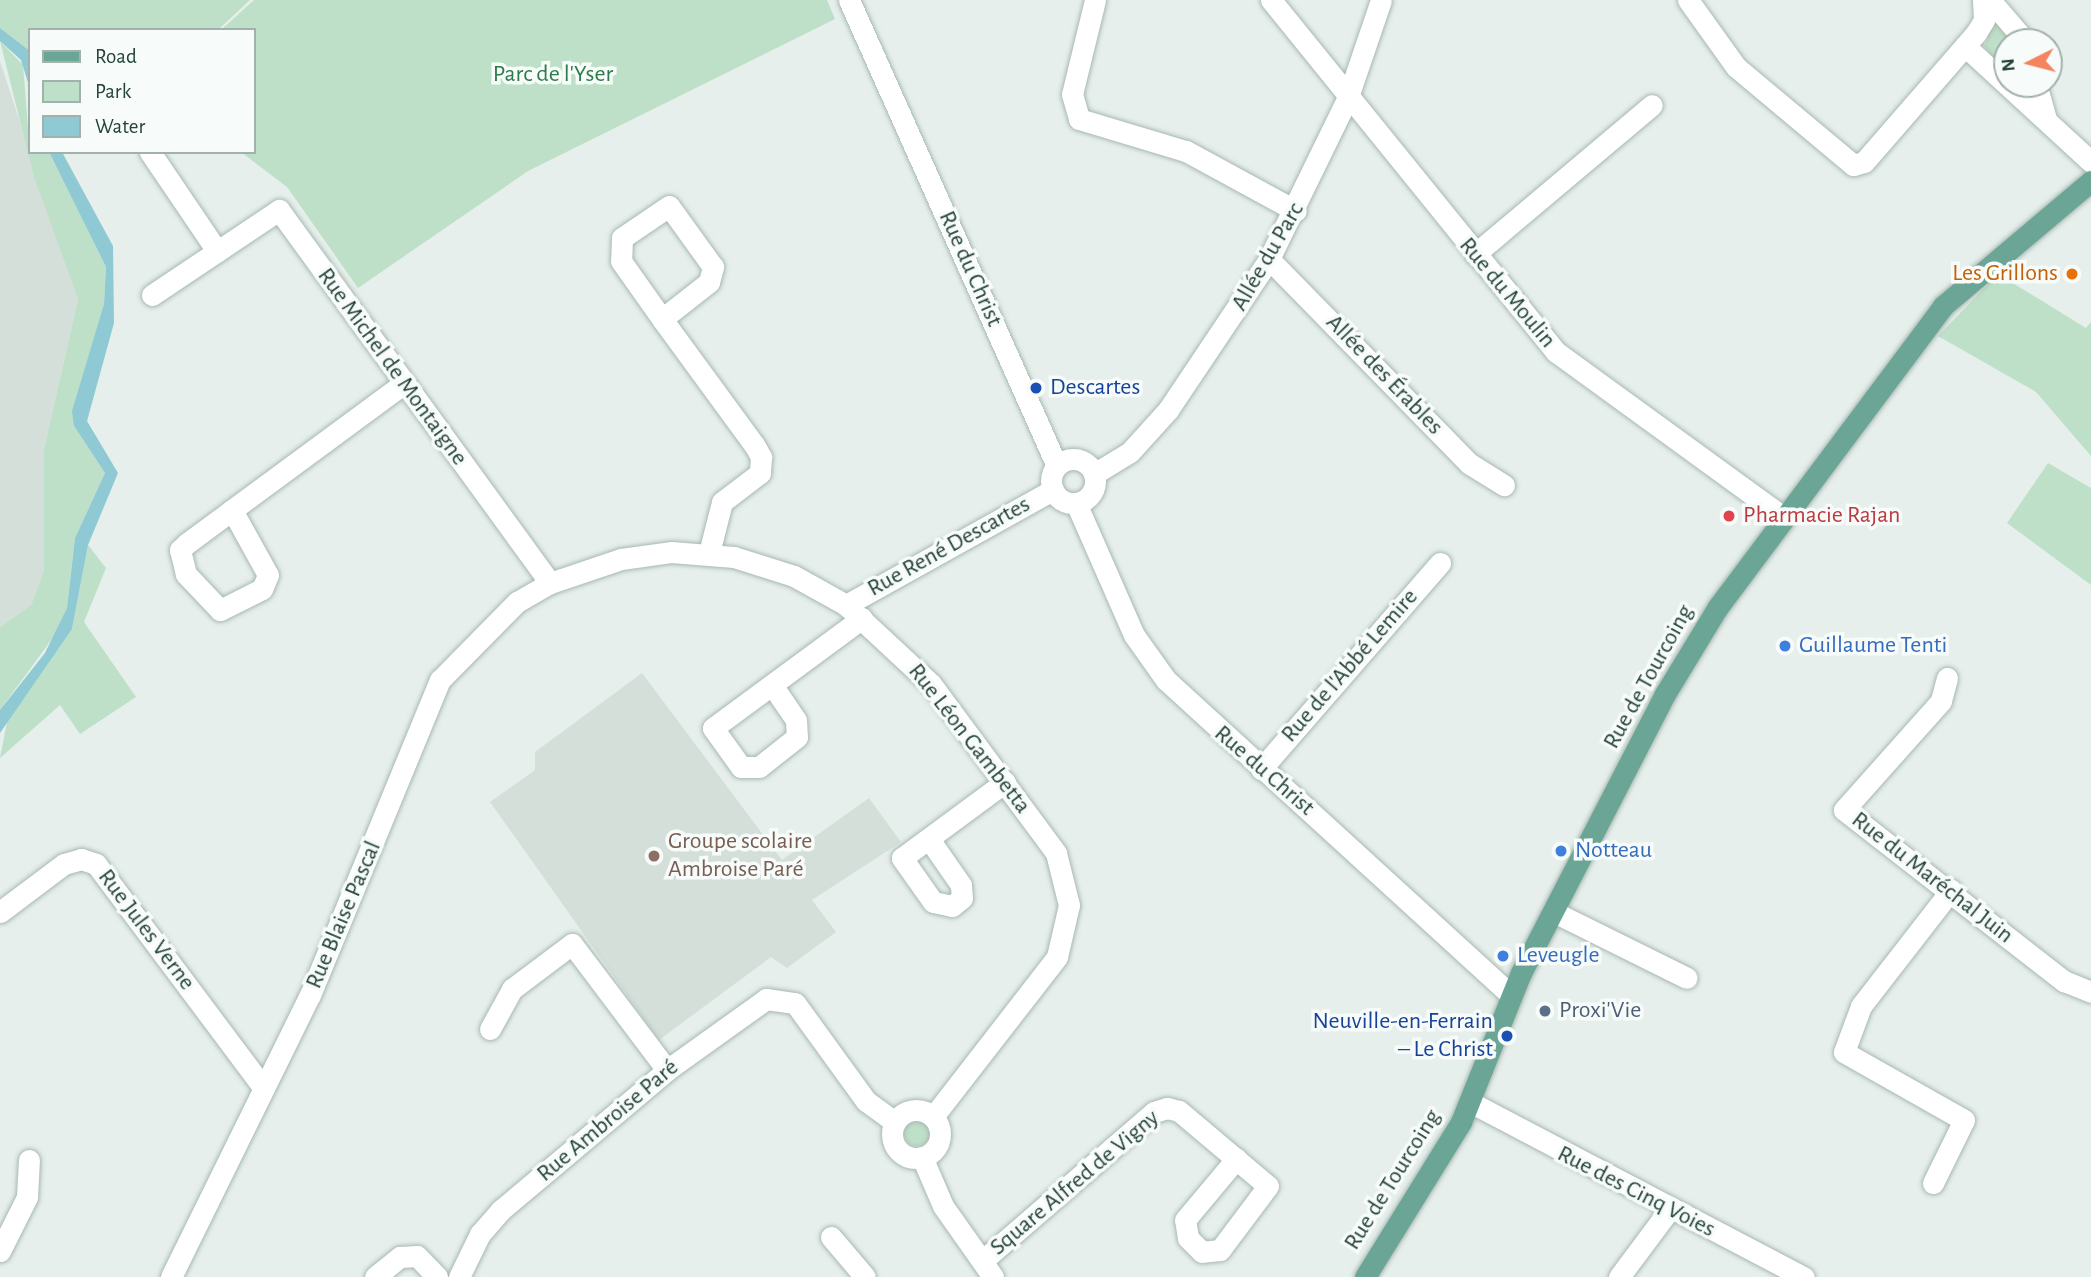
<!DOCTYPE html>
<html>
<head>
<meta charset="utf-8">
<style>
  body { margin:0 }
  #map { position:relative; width:2091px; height:1277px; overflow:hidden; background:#e6efeb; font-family:"Alegreya Sans",sans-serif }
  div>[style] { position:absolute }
  .built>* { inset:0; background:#d4dfda }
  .green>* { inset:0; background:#bfe0c8 }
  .round { border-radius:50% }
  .water>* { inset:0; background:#8ec9d4 }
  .roads { filter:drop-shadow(0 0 2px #a8b8b2) drop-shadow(0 0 2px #a8b8b2) }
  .minor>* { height:21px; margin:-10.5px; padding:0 10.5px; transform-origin:10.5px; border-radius:10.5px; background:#fff }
  .minor>.ring { margin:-10.5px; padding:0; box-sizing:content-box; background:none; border:21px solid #fff; border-radius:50% }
  .major>* { height:21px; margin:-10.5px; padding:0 10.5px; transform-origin:10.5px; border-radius:10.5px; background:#6aa596 }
  .dots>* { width:19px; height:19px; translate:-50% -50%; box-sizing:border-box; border:4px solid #f7fbf9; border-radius:50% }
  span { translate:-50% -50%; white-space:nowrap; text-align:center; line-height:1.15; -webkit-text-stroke:7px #f7fbf9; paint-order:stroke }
  .park-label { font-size:24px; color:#2d7a4b }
  .street-label { font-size:24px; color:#24423a }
  .food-label { font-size:24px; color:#c56008 }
  .right { translate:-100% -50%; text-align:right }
  .transit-label { font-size:24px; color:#164399 }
  .left { translate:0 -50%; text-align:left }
  .health-label { font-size:24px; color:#be3a42 }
  .shop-label { font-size:24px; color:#366cbe }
  .education-label { font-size:24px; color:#785e54 }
  .service-label { font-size:24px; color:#4e5e75 }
  .legend { position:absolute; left:28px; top:28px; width:228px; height:126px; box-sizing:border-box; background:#f7fbf9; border:2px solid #a3b1ad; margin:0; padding:9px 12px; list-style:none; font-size:21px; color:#24423a }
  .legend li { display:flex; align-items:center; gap:14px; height:35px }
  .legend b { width:35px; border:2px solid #a3b1ad }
  .north { position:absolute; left:1993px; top:28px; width:70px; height:70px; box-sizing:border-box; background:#f7fbf9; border:2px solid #a3b1ad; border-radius:50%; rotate:264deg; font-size:19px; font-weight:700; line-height:28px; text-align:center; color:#24423a }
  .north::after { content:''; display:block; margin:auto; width:24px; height:32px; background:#f4845f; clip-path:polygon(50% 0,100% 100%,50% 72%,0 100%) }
</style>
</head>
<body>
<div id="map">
  <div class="built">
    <i style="clip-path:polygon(0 61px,78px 299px,44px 449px,44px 570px,31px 605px,0 627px)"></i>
    <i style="clip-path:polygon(642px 673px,782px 860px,869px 798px,901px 842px,812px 900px,836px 932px,787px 968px,771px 957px,659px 1040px,490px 802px,535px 770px,535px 752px)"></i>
  </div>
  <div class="green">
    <i style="clip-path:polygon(0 0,250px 0,218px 30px,30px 30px,30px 51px,0 28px)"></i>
    <i style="clip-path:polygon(254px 0,827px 0,835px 19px,528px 171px,358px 288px,287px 187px,241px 152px,254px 152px,254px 30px,221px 30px)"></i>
    <i style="clip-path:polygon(1995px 22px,2019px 42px,2007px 42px,2007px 75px,1984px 46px)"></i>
    <i style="clip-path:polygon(0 41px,23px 65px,30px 152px,49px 152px,106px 267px,104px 304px,74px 426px,105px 473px,75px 538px,67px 608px,57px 632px,0 710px,0 627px,31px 605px,44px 570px,44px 449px,78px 299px,34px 177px)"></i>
    <i style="clip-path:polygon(1998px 274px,2086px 328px,2091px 322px,2091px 456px,2036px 392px,1938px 336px)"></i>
    <i style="clip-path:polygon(2048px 463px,2091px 488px,2091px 585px,2007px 523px)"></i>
    <i style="clip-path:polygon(88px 545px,106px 568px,84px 622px,136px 697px,80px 734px,60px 705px,0 758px,8px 717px,72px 629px)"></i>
    <i class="round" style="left:904px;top:1120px;width:26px;height:26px"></i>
  </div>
  <div class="water">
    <i style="clip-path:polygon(0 28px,30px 51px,30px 89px,21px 60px,0 41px)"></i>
    <i style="clip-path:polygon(49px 152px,62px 152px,113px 246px,114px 323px,87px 421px,118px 473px,88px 545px,72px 629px,0 733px,0 710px,45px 653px,67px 608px,75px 538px,105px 473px,74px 426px,72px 411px,104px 304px,106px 267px)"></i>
  </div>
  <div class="roads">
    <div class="minor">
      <i style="left:849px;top:0;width:510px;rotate:65.95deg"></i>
      <i style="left:1095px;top:0;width:97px;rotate:103.7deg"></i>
      <i style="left:1072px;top:94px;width:26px;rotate:74deg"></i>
      <i style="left:1079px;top:119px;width:112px;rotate:16.7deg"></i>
      <i style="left:1186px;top:151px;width:125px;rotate:28.6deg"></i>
      <i style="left:1271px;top:0;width:453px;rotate:51deg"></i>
      <i style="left:1556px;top:352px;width:281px;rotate:36deg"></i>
      <i style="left:1688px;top:0;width:82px;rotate:54.4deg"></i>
      <i style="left:1736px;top:67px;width:153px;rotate:39.9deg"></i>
      <i style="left:1853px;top:165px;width:11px;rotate:-15deg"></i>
      <i style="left:1864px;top:162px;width:171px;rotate:-49deg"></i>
      <i style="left:1976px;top:33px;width:15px;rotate:-58deg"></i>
      <i style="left:1984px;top:20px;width:20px;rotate:-93deg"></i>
      <i style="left:1990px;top:0;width:55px;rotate:49.4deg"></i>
      <i style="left:1965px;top:46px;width:171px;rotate:42.6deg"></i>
      <i style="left:2036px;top:84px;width:35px;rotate:74deg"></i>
      <i style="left:150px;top:152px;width:120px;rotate:55.9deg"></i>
      <i style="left:1475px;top:254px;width:231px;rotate:-40.1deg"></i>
      <i style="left:1269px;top:259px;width:287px;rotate:45.6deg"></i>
      <i style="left:1470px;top:464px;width:40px;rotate:32deg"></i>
      <i style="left:152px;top:295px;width:153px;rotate:-33.8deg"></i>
      <i style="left:279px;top:210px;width:461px;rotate:54deg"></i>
      <i style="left:662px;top:319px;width:60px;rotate:-38.2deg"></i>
      <i style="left:709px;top:282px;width:16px;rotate:-75deg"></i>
      <i style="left:713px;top:267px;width:75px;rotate:-125.8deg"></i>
      <i style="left:669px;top:206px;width:57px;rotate:145.8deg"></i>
      <i style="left:622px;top:238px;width:23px;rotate:92deg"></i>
      <i style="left:621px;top:261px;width:71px;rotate:54.7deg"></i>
      <i style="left:662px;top:319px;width:157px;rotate:53.8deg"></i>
      <i style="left:755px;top:446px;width:13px;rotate:61deg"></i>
      <i style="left:761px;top:457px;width:16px;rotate:94deg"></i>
      <i style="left:760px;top:473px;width:48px;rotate:142.7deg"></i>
      <i style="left:722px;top:502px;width:53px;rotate:104.3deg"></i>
      <i class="ring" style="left:1051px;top:459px;width:23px;height:23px"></i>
      <i style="left:1094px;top:474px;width:42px;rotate:-31.4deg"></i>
      <i style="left:1130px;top:452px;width:57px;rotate:-47.9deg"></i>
      <i style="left:1168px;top:410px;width:182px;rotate:-56.2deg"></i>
      <i style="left:1269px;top:259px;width:180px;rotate:-64deg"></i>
      <i style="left:1348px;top:97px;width:102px;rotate:-71.2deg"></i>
      <i style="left:1076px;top:503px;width:144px;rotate:66.3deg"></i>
      <i style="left:1134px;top:635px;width:55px;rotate:54.6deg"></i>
      <i style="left:1166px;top:680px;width:467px;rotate:42.4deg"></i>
      <i style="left:232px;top:510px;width:74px;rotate:61deg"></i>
      <i style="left:268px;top:575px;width:15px;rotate:113deg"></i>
      <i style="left:262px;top:589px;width:47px;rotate:153.4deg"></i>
      <i style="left:220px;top:610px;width:50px;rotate:-133.4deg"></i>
      <i style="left:186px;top:574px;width:25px;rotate:-104deg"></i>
      <i style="left:180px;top:550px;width:8px;rotate:-45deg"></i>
      <i style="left:186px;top:544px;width:57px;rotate:-36.5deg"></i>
      <i style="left:232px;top:510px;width:212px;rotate:-36.4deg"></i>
      <i style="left:846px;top:605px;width:237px;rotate:-29.1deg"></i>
      <i style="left:1947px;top:678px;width:24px;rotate:105deg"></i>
      <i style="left:1941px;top:701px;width:146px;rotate:131.7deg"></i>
      <i style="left:1844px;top:810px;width:279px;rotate:37.9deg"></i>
      <i style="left:2064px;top:981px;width:29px;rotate:22deg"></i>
      <i style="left:772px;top:685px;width:42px;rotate:55.6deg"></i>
      <i style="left:796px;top:720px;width:17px;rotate:87deg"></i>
      <i style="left:797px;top:737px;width:48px;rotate:141.7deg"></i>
      <i style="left:759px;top:767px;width:18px;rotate:180deg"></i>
      <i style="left:741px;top:767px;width:48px;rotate:-125.7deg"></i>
      <i style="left:713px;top:728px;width:185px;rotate:-36.4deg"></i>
      <i style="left:1261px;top:769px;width:273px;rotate:-49deg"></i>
      <i style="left:929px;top:839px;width:56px;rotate:55.2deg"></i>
      <i style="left:961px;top:885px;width:13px;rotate:86deg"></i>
      <i style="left:962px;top:898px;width:13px;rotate:141deg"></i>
      <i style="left:952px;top:906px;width:19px;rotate:-168deg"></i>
      <i style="left:933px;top:902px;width:54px;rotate:-125.2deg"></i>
      <i style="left:902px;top:858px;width:128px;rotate:-36.4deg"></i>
      <i style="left:0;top:912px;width:80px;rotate:-36.9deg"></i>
      <i style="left:64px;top:864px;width:18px;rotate:-16deg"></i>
      <i style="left:81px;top:859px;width:16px;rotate:18deg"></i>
      <i style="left:96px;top:864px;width:279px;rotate:53.2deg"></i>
      <i style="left:1554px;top:912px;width:148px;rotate:26.4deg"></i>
      <i style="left:490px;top:1029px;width:46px;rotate:-61.2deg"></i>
      <i style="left:512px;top:989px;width:75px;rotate:-36.9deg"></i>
      <i style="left:572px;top:944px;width:158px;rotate:53deg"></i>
      <i style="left:1470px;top:1102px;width:377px;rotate:27.7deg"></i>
      <i class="ring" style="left:892px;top:1110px;width:27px;height:27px"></i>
      <i style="left:922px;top:1157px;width:53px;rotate:66.8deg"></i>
      <i style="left:943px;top:1206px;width:87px;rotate:54.8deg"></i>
      <i style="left:1933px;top:1183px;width:70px;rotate:-63.8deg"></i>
      <i style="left:1964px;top:1120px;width:138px;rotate:-150.5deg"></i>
      <i style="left:1844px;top:1052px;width:49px;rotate:-69.7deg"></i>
      <i style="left:1861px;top:1006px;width:147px;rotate:-52.2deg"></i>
      <i style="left:831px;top:1237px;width:52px;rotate:49.6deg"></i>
      <i style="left:0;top:1251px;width:60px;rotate:-63.4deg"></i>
      <i style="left:27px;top:1197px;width:37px;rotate:-87deg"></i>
      <i style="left:982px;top:1261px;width:228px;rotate:-40.9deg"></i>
      <i style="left:1154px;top:1112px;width:14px;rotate:-17deg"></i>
      <i style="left:1167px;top:1108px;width:12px;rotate:14deg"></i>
      <i style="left:1179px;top:1111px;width:116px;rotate:40.1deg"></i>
      <i style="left:1268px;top:1186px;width:80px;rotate:126.9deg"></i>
      <i style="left:1220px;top:1250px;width:18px;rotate:174deg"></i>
      <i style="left:1202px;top:1252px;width:20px;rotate:-135deg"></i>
      <i style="left:1188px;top:1238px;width:18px;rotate:-99deg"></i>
      <i style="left:1185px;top:1220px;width:80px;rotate:-50.1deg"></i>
      <i style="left:171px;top:1277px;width:314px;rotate:-63.8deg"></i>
      <i style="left:310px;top:995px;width:341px;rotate:-67.6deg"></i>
      <i style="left:440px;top:680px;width:110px;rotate:-45.4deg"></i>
      <i style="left:517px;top:602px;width:38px;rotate:-30deg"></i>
      <i style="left:550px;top:583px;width:75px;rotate:-18.7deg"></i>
      <i style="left:621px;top:559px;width:50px;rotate:-8deg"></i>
      <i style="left:671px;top:552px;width:63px;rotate:4.5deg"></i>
      <i style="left:734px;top:557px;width:63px;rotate:17.6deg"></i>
      <i style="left:794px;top:576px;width:60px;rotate:29.1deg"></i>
      <i style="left:846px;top:605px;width:116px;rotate:42.9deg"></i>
      <i style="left:931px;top:684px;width:210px;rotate:53.5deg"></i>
      <i style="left:1056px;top:853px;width:54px;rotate:76deg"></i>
      <i style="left:1069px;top:905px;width:53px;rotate:103deg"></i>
      <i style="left:1057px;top:957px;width:202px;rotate:127.8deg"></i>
      <i style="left:375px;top:1277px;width:32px;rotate:-39deg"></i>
      <i style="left:400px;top:1257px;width:17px;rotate:-3deg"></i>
      <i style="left:417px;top:1256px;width:29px;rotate:46deg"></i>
      <i style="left:459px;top:1277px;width:48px;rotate:-64deg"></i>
      <i style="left:480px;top:1234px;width:32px;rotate:-49deg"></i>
      <i style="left:501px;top:1210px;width:217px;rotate:-40.1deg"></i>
      <i style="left:667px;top:1070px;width:122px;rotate:-35.6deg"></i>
      <i style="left:766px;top:999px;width:29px;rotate:8deg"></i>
      <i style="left:795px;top:1003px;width:121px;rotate:54.1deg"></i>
      <i style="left:866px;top:1101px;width:36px;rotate:36deg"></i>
      <i style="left:1619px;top:1277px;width:84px;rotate:-53.3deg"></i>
    </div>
    <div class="major">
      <i style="left:1365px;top:1277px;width:182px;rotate:-58.2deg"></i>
      <i style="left:1461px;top:1122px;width:161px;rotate:-68.1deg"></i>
      <i style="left:1521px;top:973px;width:314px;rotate:-62.7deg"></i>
      <i style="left:1665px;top:694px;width:102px;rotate:-58.7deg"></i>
      <i style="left:1718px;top:607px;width:376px;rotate:-53.2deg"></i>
      <i style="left:1943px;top:306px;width:194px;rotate:-40.2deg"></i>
    </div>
  </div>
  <div class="dots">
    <i style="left:2072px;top:274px;background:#e8710a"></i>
    <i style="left:1036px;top:388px;background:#1a4fb4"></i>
    <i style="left:1729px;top:516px;background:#e0444e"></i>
    <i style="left:1785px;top:646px;background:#3f7fe0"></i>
    <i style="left:1561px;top:851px;background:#3f7fe0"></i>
    <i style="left:654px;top:856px;background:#8d6e63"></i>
    <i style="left:1503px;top:956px;background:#3f7fe0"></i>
    <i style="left:1545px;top:1011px;background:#5c6f8a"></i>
    <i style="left:1507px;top:1036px;background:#1a4fb4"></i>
  </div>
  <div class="park-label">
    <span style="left:553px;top:75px">Parc de l'Yser</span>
  </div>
  <div class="street-label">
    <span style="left:1268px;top:257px;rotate:-60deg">Allée du Parc</span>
    <span style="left:970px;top:269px;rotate:66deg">Rue du Christ</span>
    <span style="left:1507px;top:293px;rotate:50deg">Rue du Moulin</span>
    <span style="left:392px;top:367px;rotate:54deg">Rue Michel de Montaigne</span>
    <span style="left:1384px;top:375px;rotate:46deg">Allée des Érables</span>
    <span style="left:949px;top:547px;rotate:-29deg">Rue René Descartes</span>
    <span style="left:1350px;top:666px;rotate:-49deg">Rue de l'Abbé Lemire</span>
    <span style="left:1649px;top:677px;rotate:-61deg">Rue de Tourcoing</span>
    <span style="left:969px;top:739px;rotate:52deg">Rue Léon Gambetta</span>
    <span style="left:1264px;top:771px;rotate:41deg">Rue du Christ</span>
    <span style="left:1932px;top:878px;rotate:38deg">Rue du Maréchal Juin</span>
    <span style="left:344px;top:915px;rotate:-67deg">Rue Blaise Pascal</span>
    <span style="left:146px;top:930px;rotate:53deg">Rue Jules Verne</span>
    <span style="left:608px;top:1121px;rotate:-40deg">Rue Ambroise Paré</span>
    <span style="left:1393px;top:1180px;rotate:-58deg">Rue de Tourcoing</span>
    <span style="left:1075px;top:1183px;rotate:-40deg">Square Alfred de Vigny</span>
    <span style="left:1636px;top:1192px;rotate:27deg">Rue des Cinq Voies</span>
  </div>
  <div class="food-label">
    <span class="right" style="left:2058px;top:274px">Les Grillons</span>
  </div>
  <div class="transit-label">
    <span class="left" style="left:1050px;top:388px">Descartes</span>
    <span class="right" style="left:1493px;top:1036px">Neuville-en-Ferrain<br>– Le Christ</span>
  </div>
  <div class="health-label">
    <span class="left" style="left:1743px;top:516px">Pharmacie Rajan</span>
  </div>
  <div class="shop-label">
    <span class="left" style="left:1799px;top:646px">Guillaume Tenti</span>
    <span class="left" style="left:1575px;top:851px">Notteau</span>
    <span class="left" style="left:1517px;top:956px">Leveugle</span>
  </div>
  <div class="education-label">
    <span class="left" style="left:668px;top:856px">Groupe scolaire<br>Ambroise Paré</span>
  </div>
  <div class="service-label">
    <span class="left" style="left:1559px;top:1011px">Proxi'Vie</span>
  </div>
  <ul class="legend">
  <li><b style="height:9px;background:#6aa596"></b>Road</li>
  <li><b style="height:19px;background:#bfe0c8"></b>Park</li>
  <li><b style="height:19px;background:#8ec9d4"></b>Water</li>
  </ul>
  <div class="north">N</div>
</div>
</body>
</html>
